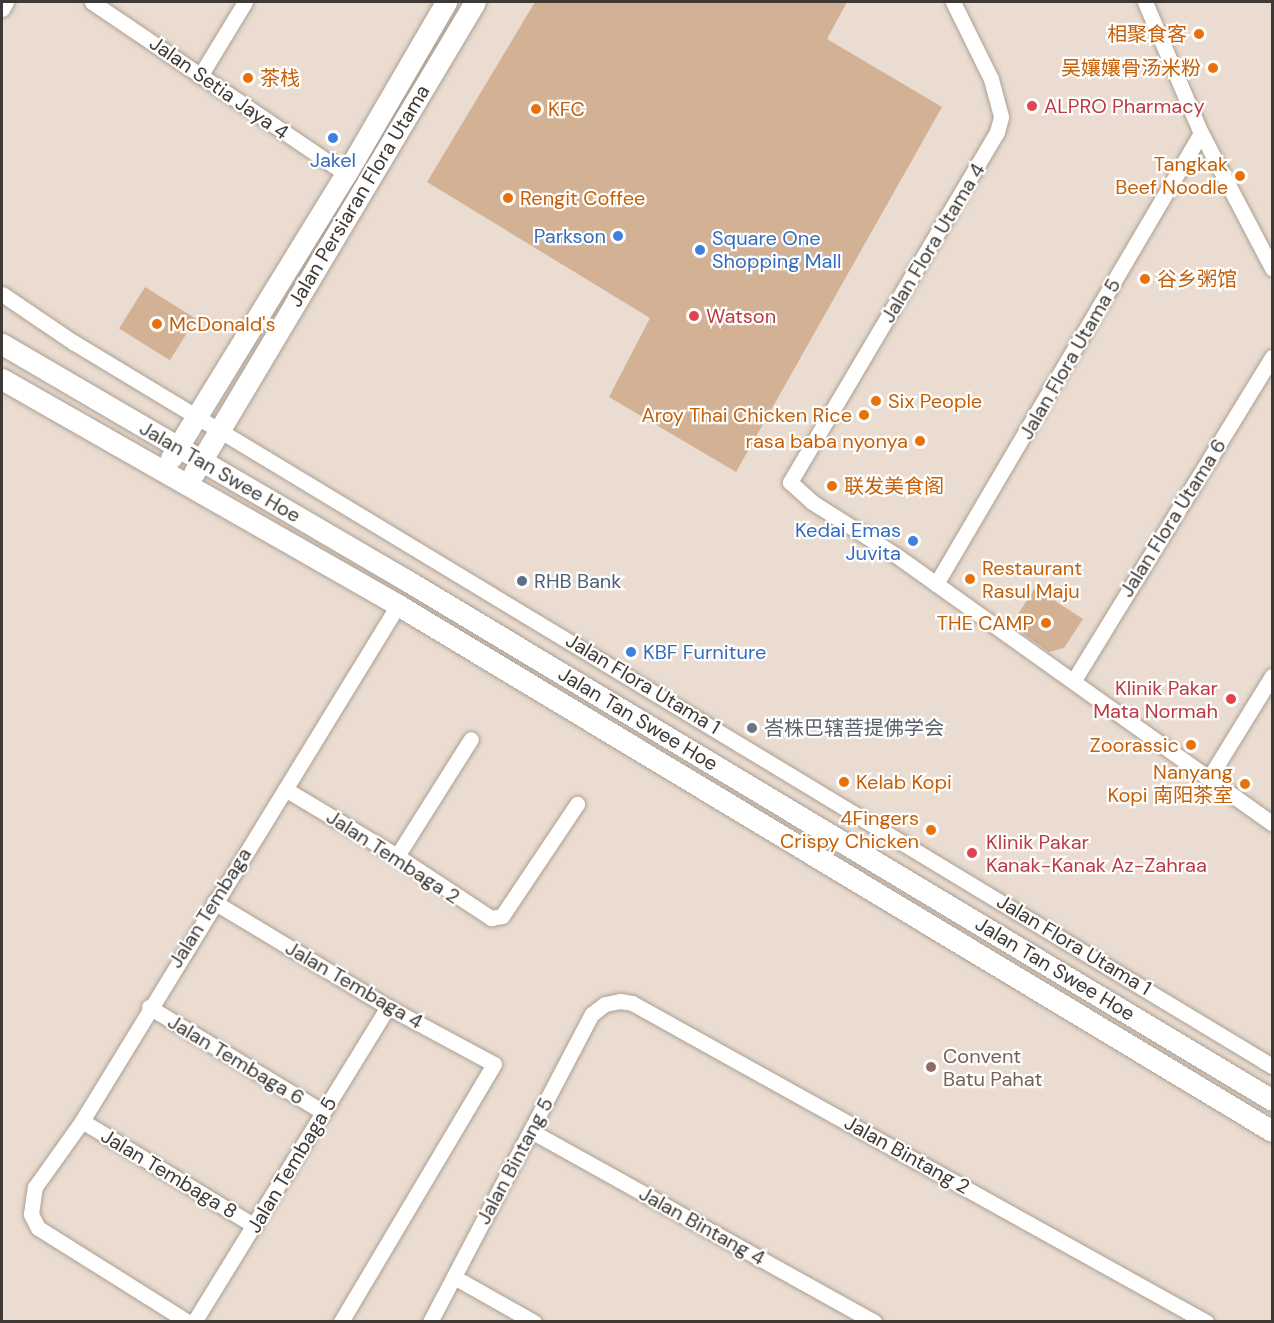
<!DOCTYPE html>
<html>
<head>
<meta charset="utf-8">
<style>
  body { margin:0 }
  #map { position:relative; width:1274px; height:1323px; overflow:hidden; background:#eadcd0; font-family:"DM Sans","Noto Sans SC",sans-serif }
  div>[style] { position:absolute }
  .building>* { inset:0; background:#d2b194; transform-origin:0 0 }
  .roads { filter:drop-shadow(0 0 2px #ac9f93) drop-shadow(0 0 2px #ac9f93) }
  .street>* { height:15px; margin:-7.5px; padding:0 7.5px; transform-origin:7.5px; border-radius:7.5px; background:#fff }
  .secondary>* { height:21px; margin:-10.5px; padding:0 10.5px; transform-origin:10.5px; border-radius:10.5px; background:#fff }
  .dots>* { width:16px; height:16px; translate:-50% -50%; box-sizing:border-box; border:3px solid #fff; border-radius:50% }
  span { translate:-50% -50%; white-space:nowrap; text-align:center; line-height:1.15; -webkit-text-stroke:4.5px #fff; paint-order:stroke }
  .food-label { font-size:20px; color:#c56008 }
  .right { translate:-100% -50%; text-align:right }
  .left { translate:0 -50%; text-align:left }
  .street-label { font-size:20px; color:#3e3934 }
  .health-label { font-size:20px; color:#be3a42 }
  .shop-label { font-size:20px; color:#366cbe }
  .service-label { font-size:20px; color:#4e5e75 }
  .worship-label { font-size:20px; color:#5b616d }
  .education-label { font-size:20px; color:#785e54 }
  .frame { position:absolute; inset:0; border:3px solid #3e3934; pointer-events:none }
</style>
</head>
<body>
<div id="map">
  <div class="building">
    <i style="clip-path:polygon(535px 2px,847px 2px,827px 39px,942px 107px,736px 472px,609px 397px,650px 318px,427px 182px)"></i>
    <i style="left:145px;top:287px;width:60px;height:49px;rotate:32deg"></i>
    <i style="clip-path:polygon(1035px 588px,1083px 619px,1064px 648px,1049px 652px,1011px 625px)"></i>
  </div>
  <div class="roads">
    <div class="street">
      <i style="left:92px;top:2px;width:307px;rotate:34.1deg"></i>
      <i style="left:953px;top:2px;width:86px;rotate:63.7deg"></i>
      <i style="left:991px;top:79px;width:39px;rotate:75deg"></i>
      <i style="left:1001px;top:117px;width:16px;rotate:105deg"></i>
      <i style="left:997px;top:132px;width:407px;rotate:120.6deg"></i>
      <i style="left:790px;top:482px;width:30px;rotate:42deg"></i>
      <i style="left:812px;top:502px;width:101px;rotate:32.4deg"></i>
      <i style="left:897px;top:556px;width:460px;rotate:35.5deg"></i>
      <i style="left:1145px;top:2px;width:142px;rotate:66.9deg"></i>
      <i style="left:1201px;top:133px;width:153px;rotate:62.3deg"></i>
      <i style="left:2px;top:9px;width:8px;rotate:-60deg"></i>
      <i style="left:200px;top:76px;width:87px;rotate:-58.7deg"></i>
      <i style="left:2px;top:294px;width:86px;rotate:34.1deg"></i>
      <i style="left:73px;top:342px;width:1401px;rotate:31.13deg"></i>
      <i style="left:936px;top:584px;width:523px;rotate:-59.56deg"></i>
      <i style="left:1074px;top:680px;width:379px;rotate:-58.5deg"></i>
      <i style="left:1209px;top:778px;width:120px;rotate:-58.3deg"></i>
      <i style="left:285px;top:789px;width:131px;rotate:30.9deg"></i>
      <i style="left:397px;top:856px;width:113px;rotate:33.4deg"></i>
      <i style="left:491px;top:918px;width:11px;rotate:-10deg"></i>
      <i style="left:502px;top:916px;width:135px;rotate:-56.2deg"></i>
      <i style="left:397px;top:856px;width:138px;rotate:-57.7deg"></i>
      <i style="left:214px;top:902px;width:203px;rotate:31.1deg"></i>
      <i style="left:388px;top:1007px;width:120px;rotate:28.3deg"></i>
      <i style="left:494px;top:1064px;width:300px;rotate:120.7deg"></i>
      <i style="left:149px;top:1007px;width:203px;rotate:31.1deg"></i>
      <i style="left:82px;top:1121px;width:202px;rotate:31.3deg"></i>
      <i style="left:531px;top:1131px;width:393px;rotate:29.1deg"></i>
      <i style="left:454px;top:1277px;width:92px;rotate:29.4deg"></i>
      <i style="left:188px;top:1322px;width:177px;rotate:-147.9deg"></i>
      <i style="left:38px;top:1228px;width:16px;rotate:-117deg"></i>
      <i style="left:31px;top:1214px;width:27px;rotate:-82deg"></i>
      <i style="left:35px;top:1187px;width:81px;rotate:-54.5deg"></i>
      <i style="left:82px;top:1121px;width:605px;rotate:-58.52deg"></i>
      <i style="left:194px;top:1322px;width:370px;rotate:-58.4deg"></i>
      <i style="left:430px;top:1322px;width:348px;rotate:-62.3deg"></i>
      <i style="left:592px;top:1014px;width:16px;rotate:-38deg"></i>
      <i style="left:605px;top:1004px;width:15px;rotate:-11deg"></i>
      <i style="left:620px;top:1001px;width:12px;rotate:9deg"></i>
      <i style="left:632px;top:1003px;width:657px;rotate:29.06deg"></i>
    </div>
    <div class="secondary">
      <i style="left:2px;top:344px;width:468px;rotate:30.3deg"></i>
      <i style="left:406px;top:580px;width:1010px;rotate:30.98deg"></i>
      <i style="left:2px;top:379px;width:456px;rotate:29.7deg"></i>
      <i style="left:398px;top:605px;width:1020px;rotate:31.04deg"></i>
      <i style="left:171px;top:458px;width:334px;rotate:-58.4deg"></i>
      <i style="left:346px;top:174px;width:199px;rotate:-59.8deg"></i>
      <i style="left:194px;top:473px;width:548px;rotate:-59.18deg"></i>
    </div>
  </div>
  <div class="dots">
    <i style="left:1199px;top:34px;background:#e8710a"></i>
    <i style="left:1213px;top:68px;background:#e8710a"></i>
    <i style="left:248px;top:78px;background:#e8710a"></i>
    <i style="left:1032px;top:106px;background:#e0444e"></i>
    <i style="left:536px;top:109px;background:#e8710a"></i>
    <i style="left:333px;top:138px;background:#3f7fe0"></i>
    <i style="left:1240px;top:176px;background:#e8710a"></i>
    <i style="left:508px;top:198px;background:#e8710a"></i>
    <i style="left:618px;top:236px;background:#3f7fe0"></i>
    <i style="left:700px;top:250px;background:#3f7fe0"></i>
    <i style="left:1145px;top:279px;background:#e8710a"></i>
    <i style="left:694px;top:316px;background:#e0444e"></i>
    <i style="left:157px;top:324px;background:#e8710a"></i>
    <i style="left:876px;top:401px;background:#e8710a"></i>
    <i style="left:864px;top:415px;background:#e8710a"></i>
    <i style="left:920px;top:441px;background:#e8710a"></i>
    <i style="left:832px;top:486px;background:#e8710a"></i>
    <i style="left:913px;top:541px;background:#3f7fe0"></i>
    <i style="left:970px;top:579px;background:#e8710a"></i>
    <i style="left:522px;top:581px;background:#5c6f8a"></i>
    <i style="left:1046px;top:623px;background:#e8710a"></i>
    <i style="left:631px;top:652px;background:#3f7fe0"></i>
    <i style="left:1231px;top:699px;background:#e0444e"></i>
    <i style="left:752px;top:728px;background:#6b7280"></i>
    <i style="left:1191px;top:745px;background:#e8710a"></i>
    <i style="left:844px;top:782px;background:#e8710a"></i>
    <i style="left:1245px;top:784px;background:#e8710a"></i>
    <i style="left:931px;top:830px;background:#e8710a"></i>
    <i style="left:972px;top:853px;background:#e0444e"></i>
    <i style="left:931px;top:1067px;background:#8d6e63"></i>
  </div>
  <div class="food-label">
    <span class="right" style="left:1187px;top:34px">相聚食客</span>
    <span class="right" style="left:1201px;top:68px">吴孃孃骨汤米粉</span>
    <span class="left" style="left:260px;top:78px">茶栈</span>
    <span class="left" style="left:548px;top:109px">KFC</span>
    <span class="right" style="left:1228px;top:176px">Tangkak<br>Beef Noodle</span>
    <span class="left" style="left:520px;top:198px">Rengit Coffee</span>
    <span class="left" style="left:1157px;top:279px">谷乡粥馆</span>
    <span class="left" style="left:169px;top:324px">McDonald's</span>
    <span class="left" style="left:888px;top:401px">Six People</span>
    <span class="right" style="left:852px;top:415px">Aroy Thai Chicken Rice</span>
    <span class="right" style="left:908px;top:441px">rasa baba nyonya</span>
    <span class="left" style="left:844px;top:486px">联发美食阁</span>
    <span class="left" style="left:982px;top:580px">Restaurant<br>Rasul Maju</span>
    <span class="right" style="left:1034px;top:623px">THE CAMP</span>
    <span class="right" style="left:1179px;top:745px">Zoorassic</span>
    <span class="right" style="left:1233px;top:784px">Nanyang<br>Kopi 南阳茶室</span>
    <span class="left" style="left:856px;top:782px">Kelab Kopi</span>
    <span class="right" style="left:919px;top:830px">4Fingers<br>Crispy Chicken</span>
  </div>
  <div class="street-label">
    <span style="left:219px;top:88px;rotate:35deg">Jalan Setia Jaya 4</span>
    <span style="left:359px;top:196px;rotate:-59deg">Jalan Persiaran Flora Utama</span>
    <span style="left:933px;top:243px;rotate:-59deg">Jalan Flora Utama 4</span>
    <span style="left:1070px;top:359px;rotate:-60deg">Jalan Flora Utama 5</span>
    <span style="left:220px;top:472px;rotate:30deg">Jalan Tan Swee Hoe</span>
    <span style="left:1173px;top:518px;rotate:-58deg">Jalan Flora Utama 6</span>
    <span style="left:643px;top:684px;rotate:31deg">Jalan Flora Utama 1</span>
    <span style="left:638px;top:719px;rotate:31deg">Jalan Tan Swee Hoe</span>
    <span style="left:393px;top:857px;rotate:33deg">Jalan Tembaga 2</span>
    <span style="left:210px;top:908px;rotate:-58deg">Jalan Tembaga</span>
    <span style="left:1074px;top:945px;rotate:31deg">Jalan Flora Utama 1</span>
    <span style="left:1055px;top:969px;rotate:31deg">Jalan Tan Swee Hoe</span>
    <span style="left:354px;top:985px;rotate:30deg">Jalan Tembaga 4</span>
    <span style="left:236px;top:1060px;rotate:31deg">Jalan Tembaga 6</span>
    <span style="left:907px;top:1155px;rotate:29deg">Jalan Bintang 2</span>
    <span style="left:515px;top:1161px;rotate:-62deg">Jalan Bintang 5</span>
    <span style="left:292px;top:1165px;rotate:-59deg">Jalan Tembaga 5</span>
    <span style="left:169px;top:1174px;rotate:31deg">Jalan Tembaga 8</span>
    <span style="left:702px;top:1226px;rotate:29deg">Jalan Bintang 4</span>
  </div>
  <div class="health-label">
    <span class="left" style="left:1044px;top:106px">ALPRO Pharmacy</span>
    <span class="left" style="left:706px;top:316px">Watson</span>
    <span class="right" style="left:1218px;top:700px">Klinik Pakar<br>Mata Normah</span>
    <span class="left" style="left:986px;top:854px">Klinik Pakar<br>Kanak-Kanak Az-Zahraa</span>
  </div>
  <div class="shop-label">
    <span style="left:333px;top:160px">Jakel</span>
    <span class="right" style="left:606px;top:236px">Parkson</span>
    <span class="left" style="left:712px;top:250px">Square One<br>Shopping Mall</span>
    <span class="right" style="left:901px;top:542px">Kedai Emas<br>Juvita</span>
    <span class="left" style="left:643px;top:652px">KBF Furniture</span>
  </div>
  <div class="service-label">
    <span class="left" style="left:534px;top:581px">RHB Bank</span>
  </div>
  <div class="worship-label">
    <span class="left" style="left:764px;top:728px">峇株巴辖菩提佛学会</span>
  </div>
  <div class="education-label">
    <span class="left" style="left:943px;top:1068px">Convent<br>Batu Pahat</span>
  </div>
  <div class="frame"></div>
</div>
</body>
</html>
